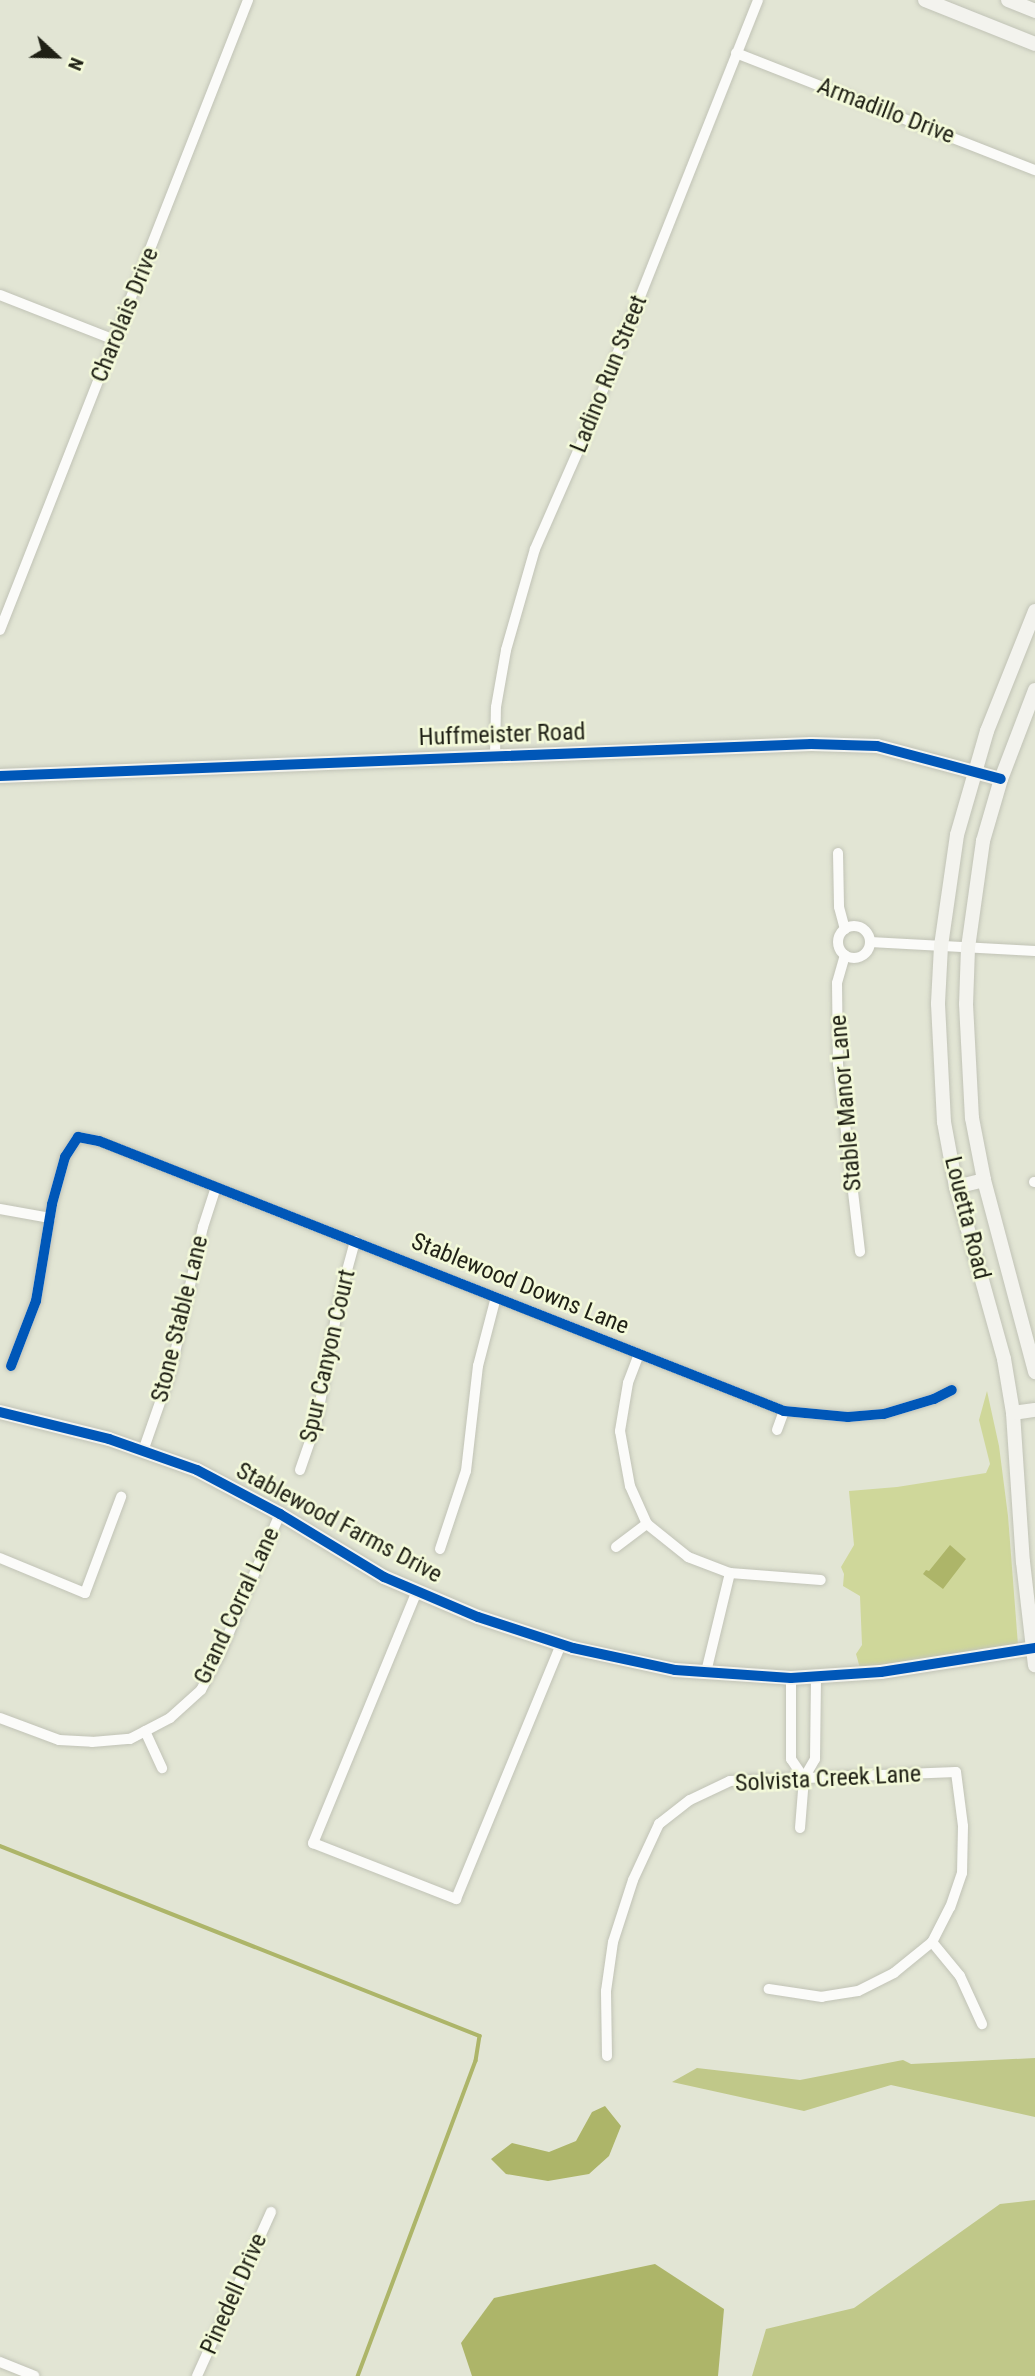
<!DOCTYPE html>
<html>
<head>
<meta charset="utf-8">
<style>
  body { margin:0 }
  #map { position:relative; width:1035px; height:2376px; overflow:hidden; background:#e2e5d4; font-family:"Roboto Condensed",sans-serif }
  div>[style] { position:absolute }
  .green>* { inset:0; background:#cfd79a }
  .forest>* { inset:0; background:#c0c889 }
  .water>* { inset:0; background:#adb569 }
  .stream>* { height:3.5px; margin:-1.75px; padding:0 1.75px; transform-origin:1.75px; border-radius:1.75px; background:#adb569 }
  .roads { filter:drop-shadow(0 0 2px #c1c3b6) drop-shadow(0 0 2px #c1c3b6) }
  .street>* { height:10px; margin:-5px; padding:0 5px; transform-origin:5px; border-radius:5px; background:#fbfbf9 }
  .street>.ring { margin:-5px; padding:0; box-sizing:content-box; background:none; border:10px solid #fbfbf9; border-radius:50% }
  .secondary>* { height:14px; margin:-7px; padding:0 7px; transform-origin:7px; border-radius:7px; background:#f3f3ee }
  .cycleway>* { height:10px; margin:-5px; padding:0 5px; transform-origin:5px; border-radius:5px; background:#0057b8 }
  span { translate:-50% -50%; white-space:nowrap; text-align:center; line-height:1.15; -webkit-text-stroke:5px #f4fada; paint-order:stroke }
  .street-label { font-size:24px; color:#1f2015 }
  .north { position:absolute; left:21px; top:21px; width:70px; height:70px; -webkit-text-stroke:5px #f4fada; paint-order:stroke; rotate:112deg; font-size:19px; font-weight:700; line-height:28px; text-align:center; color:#1f2015 }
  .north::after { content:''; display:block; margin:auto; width:24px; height:32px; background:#1f2015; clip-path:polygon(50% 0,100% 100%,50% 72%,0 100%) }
</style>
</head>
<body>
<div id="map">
  <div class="green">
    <i style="clip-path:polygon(987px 1391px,999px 1446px,1008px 1516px,1018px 1645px,860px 1668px,856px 1654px,862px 1645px,860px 1596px,843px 1586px,844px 1574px,841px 1567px,854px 1545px,849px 1491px,897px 1487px,986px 1473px,990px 1464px,979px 1420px)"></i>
  </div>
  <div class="forest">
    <i style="clip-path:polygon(1035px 2058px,1035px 2117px,891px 2085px,804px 2111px,672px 2082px,697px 2068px,800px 2080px,903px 2060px,911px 2064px)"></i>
    <i style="clip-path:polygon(1035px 2200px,1035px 2376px,752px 2376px,766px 2329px,854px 2308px,1000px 2204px)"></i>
  </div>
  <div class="water">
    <i style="clip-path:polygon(950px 1545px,966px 1559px,943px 1589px,923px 1574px,926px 1570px,929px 1571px)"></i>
    <i style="clip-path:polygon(605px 2106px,621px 2126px,609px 2156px,589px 2174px,548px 2181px,506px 2174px,491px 2159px,512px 2143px,549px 2152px,576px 2141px,592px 2112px)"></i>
    <i style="clip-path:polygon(655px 2264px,724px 2309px,718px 2376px,472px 2376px,461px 2343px,494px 2298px)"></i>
  </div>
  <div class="stream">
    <i style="left:0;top:1846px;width:516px;rotate:21.6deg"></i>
    <i style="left:480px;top:2036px;width:25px;rotate:99deg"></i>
    <i style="left:476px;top:2061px;width:336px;rotate:110.5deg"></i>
  </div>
  <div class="roads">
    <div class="street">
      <i style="left:736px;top:53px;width:321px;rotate:21.4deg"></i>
      <i style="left:0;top:295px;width:123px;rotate:21.4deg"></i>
      <i style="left:0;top:630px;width:677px;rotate:-68.51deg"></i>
      <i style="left:495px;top:757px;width:50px;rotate:-88.9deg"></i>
      <i style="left:496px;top:707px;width:58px;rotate:-80deg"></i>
      <i style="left:506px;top:650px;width:105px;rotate:-74deg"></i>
      <i style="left:535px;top:549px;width:124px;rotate:-66.3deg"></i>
      <i style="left:585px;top:435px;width:468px;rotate:-68.3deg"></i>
      <i style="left:838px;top:853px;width:54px;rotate:88.9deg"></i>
      <i style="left:839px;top:907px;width:23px;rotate:75deg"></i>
      <i class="ring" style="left:838px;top:926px;width:22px;height:22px"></i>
      <i style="left:870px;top:942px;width:165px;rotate:3.1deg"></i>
      <i style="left:845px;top:955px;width:29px;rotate:106deg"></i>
      <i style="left:837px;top:983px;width:81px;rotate:89.3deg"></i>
      <i style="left:838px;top:1064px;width:189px;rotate:83.3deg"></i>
      <i style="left:1034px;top:1182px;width:1px"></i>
      <i style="left:0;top:1209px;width:51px;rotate:10.2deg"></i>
      <i style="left:639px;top:1354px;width:31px;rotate:111deg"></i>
      <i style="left:628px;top:1383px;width:49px;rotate:99.5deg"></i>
      <i style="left:620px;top:1431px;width:56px;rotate:79.7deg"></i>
      <i style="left:630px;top:1486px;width:42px;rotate:65.9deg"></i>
      <i style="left:647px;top:1524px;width:53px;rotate:38.8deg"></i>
      <i style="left:688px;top:1557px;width:45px;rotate:20.9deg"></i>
      <i style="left:730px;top:1573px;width:91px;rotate:4.4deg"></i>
      <i style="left:11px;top:1366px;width:70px;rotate:-69deg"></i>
      <i style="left:36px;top:1301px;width:98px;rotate:-80.6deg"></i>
      <i style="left:52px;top:1204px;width:49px;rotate:-74.5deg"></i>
      <i style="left:65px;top:1157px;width:24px;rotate:-57deg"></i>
      <i style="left:78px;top:1137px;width:21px;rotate:11deg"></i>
      <i style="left:99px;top:1141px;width:736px;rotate:21.51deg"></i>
      <i style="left:784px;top:1411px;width:64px;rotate:5.4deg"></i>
      <i style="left:848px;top:1417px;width:36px;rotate:-5deg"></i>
      <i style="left:884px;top:1414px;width:52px;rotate:-16.7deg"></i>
      <i style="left:934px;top:1399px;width:20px;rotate:-27deg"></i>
      <i style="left:777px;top:1430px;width:20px;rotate:-70deg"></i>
      <i style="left:143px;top:1451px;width:85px;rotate:-70.7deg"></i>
      <i style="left:171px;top:1371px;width:148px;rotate:-77.5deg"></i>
      <i style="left:203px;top:1227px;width:42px;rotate:-72deg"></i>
      <i style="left:300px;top:1470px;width:49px;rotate:-70.8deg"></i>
      <i style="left:316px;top:1424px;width:130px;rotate:-79.4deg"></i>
      <i style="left:340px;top:1296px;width:57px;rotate:-74.7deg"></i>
      <i style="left:616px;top:1547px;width:39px;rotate:-37deg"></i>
      <i style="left:440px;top:1549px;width:82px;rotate:-71.6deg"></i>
      <i style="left:466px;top:1471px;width:106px;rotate:-83.5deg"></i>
      <i style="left:478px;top:1366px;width:71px;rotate:-75.4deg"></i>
      <i style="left:0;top:1558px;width:92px;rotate:22.4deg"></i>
      <i style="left:85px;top:1593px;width:103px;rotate:-69.4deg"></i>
      <i style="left:417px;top:1591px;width:273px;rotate:112.4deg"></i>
      <i style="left:313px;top:1843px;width:154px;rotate:21.4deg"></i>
      <i style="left:456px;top:1899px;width:276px;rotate:-67.6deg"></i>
      <i style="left:706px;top:1672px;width:102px;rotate:-76.4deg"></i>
      <i style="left:791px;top:1678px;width:81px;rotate:90deg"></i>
      <i style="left:791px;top:1759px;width:23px;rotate:56deg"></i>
      <i style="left:0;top:1718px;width:63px;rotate:20.4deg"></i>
      <i style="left:59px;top:1740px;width:33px;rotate:3deg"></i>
      <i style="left:92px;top:1742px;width:38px;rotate:-5deg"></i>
      <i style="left:130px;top:1739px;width:45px;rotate:-27.7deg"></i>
      <i style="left:170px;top:1718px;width:42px;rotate:-42.1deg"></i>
      <i style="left:201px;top:1690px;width:38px;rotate:-62deg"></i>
      <i style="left:219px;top:1656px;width:155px;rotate:-66.8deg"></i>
      <i style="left:145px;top:1731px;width:41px;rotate:65.3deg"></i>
      <i style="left:800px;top:1828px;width:50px;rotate:-85.4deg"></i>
      <i style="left:804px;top:1778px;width:22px;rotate:-60deg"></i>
      <i style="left:815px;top:1759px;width:83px;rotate:-89.3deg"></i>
      <i style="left:932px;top:1942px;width:44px;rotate:50.5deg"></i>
      <i style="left:960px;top:1976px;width:53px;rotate:65.4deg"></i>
      <i style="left:607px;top:2056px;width:65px;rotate:-90.9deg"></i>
      <i style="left:606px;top:1991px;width:49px;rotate:-81.9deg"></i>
      <i style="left:613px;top:1942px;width:65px;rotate:-72.1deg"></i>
      <i style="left:633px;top:1880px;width:62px;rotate:-65.1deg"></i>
      <i style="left:659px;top:1824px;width:39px;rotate:-38deg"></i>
      <i style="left:690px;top:1800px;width:44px;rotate:-25.4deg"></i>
      <i style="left:730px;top:1781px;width:226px;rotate:-2.3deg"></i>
      <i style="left:956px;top:1772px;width:54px;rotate:82.6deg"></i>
      <i style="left:963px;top:1826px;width:47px;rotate:91.2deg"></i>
      <i style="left:962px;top:1873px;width:36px;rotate:109deg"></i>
      <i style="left:950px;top:1907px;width:39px;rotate:117deg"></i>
      <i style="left:932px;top:1942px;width:49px;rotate:140.8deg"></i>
      <i style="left:894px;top:1973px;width:40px;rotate:153.4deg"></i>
      <i style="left:858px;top:1991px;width:36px;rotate:171deg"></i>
      <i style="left:822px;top:1997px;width:54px;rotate:-171.4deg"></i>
      <i style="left:0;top:2362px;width:37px;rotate:22deg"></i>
      <i style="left:197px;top:2376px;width:180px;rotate:-65.7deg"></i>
    </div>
    <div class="secondary">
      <i style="left:925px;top:0;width:118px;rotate:21.8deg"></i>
      <i style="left:1008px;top:0;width:29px;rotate:22deg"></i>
      <i style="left:1035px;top:611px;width:129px;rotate:111.8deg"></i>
      <i style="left:987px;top:731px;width:108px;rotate:106.1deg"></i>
      <i style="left:957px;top:835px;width:112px;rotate:98.2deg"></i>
      <i style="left:941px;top:946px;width:58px;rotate:93deg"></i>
      <i style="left:938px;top:1004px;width:118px;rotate:87.1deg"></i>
      <i style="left:944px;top:1122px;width:66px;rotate:79.5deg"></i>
      <i style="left:956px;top:1187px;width:179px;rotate:74.4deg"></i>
      <i style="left:1004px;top:1359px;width:55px;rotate:80.5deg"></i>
      <i style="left:1013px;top:1413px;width:149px;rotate:86.2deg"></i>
      <i style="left:1023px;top:1562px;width:104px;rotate:83.4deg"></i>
      <i style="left:1035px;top:690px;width:95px;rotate:110.9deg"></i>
      <i style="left:1001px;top:779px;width:65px;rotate:106.2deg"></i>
      <i style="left:983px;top:841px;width:108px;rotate:98deg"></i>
      <i style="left:968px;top:948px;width:56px;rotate:92deg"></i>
      <i style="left:966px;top:1004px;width:114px;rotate:87deg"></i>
      <i style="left:972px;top:1118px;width:63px;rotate:79deg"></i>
      <i style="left:984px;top:1180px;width:199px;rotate:75.1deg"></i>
      <i style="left:0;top:776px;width:812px;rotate:-2.26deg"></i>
      <i style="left:811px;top:744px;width:66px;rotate:1.7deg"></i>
      <i style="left:877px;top:746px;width:128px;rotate:14.9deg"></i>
      <i style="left:956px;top:1187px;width:29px;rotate:-14deg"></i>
      <i style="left:0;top:1412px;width:112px;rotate:13.9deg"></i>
      <i style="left:109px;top:1439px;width:93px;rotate:19.4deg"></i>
      <i style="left:197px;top:1470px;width:94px;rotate:27.9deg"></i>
      <i style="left:280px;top:1514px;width:122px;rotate:31.2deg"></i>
      <i style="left:384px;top:1577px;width:102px;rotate:23.1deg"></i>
      <i style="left:478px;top:1617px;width:100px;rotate:18.1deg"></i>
      <i style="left:573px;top:1648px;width:104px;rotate:12.2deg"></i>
      <i style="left:675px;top:1670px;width:116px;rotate:3.9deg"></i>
      <i style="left:791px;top:1678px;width:90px;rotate:-3.8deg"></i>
      <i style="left:881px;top:1672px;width:156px;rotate:-8.9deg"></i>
      <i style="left:1013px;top:1413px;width:22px;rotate:-8deg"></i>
    </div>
  </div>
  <div class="cycleway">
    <i style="left:0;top:776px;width:812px;rotate:-2.26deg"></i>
    <i style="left:811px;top:744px;width:66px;rotate:1.7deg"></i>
    <i style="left:877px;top:746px;width:128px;rotate:14.9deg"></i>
    <i style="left:11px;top:1366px;width:70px;rotate:-69deg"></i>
    <i style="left:36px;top:1301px;width:98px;rotate:-80.6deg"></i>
    <i style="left:52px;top:1204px;width:49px;rotate:-74.5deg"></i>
    <i style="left:65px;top:1157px;width:24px;rotate:-57deg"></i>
    <i style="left:78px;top:1137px;width:21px;rotate:11deg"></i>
    <i style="left:99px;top:1141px;width:736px;rotate:21.51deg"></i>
    <i style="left:784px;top:1411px;width:64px;rotate:5.4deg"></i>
    <i style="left:848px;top:1417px;width:36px;rotate:-5deg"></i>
    <i style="left:884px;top:1414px;width:52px;rotate:-16.7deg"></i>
    <i style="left:934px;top:1399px;width:20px;rotate:-27deg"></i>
    <i style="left:0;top:1412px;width:112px;rotate:13.9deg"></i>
    <i style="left:109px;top:1439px;width:93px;rotate:19.4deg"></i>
    <i style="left:197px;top:1470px;width:94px;rotate:27.9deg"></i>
    <i style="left:280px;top:1514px;width:122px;rotate:31.2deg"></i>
    <i style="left:384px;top:1577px;width:102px;rotate:23.1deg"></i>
    <i style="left:478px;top:1617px;width:100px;rotate:18.1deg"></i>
    <i style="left:573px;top:1648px;width:104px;rotate:12.2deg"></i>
    <i style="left:675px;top:1670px;width:116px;rotate:3.9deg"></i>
    <i style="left:791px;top:1678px;width:90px;rotate:-3.8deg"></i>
    <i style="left:881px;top:1672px;width:156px;rotate:-8.9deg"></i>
  </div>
  <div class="street-label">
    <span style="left:886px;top:111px;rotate:21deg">Armadillo Drive</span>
    <span style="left:125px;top:315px;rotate:-68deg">Charolais Drive</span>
    <span style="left:609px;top:374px;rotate:-68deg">Ladino Run Street</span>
    <span style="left:502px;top:735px;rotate:-2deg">Huffmeister Road</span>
    <span style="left:846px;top:1103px;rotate:-95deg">Stable Manor Lane</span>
    <span style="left:967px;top:1218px;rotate:76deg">Louetta Road</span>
    <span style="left:520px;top:1284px;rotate:22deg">Stablewood Downs Lane</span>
    <span style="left:180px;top:1319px;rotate:-76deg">Stone Stable Lane</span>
    <span style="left:328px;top:1356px;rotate:-77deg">Spur Canyon Court</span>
    <span style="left:339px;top:1523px;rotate:28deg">Stablewood Farms Drive</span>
    <span style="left:237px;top:1606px;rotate:-65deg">Grand Corral Lane</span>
    <span style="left:828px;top:1779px;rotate:-3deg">Solvista Creek Lane</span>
    <span style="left:234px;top:2294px;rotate:-66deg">Pinedell Drive</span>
  </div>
  <div class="north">N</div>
</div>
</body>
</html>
